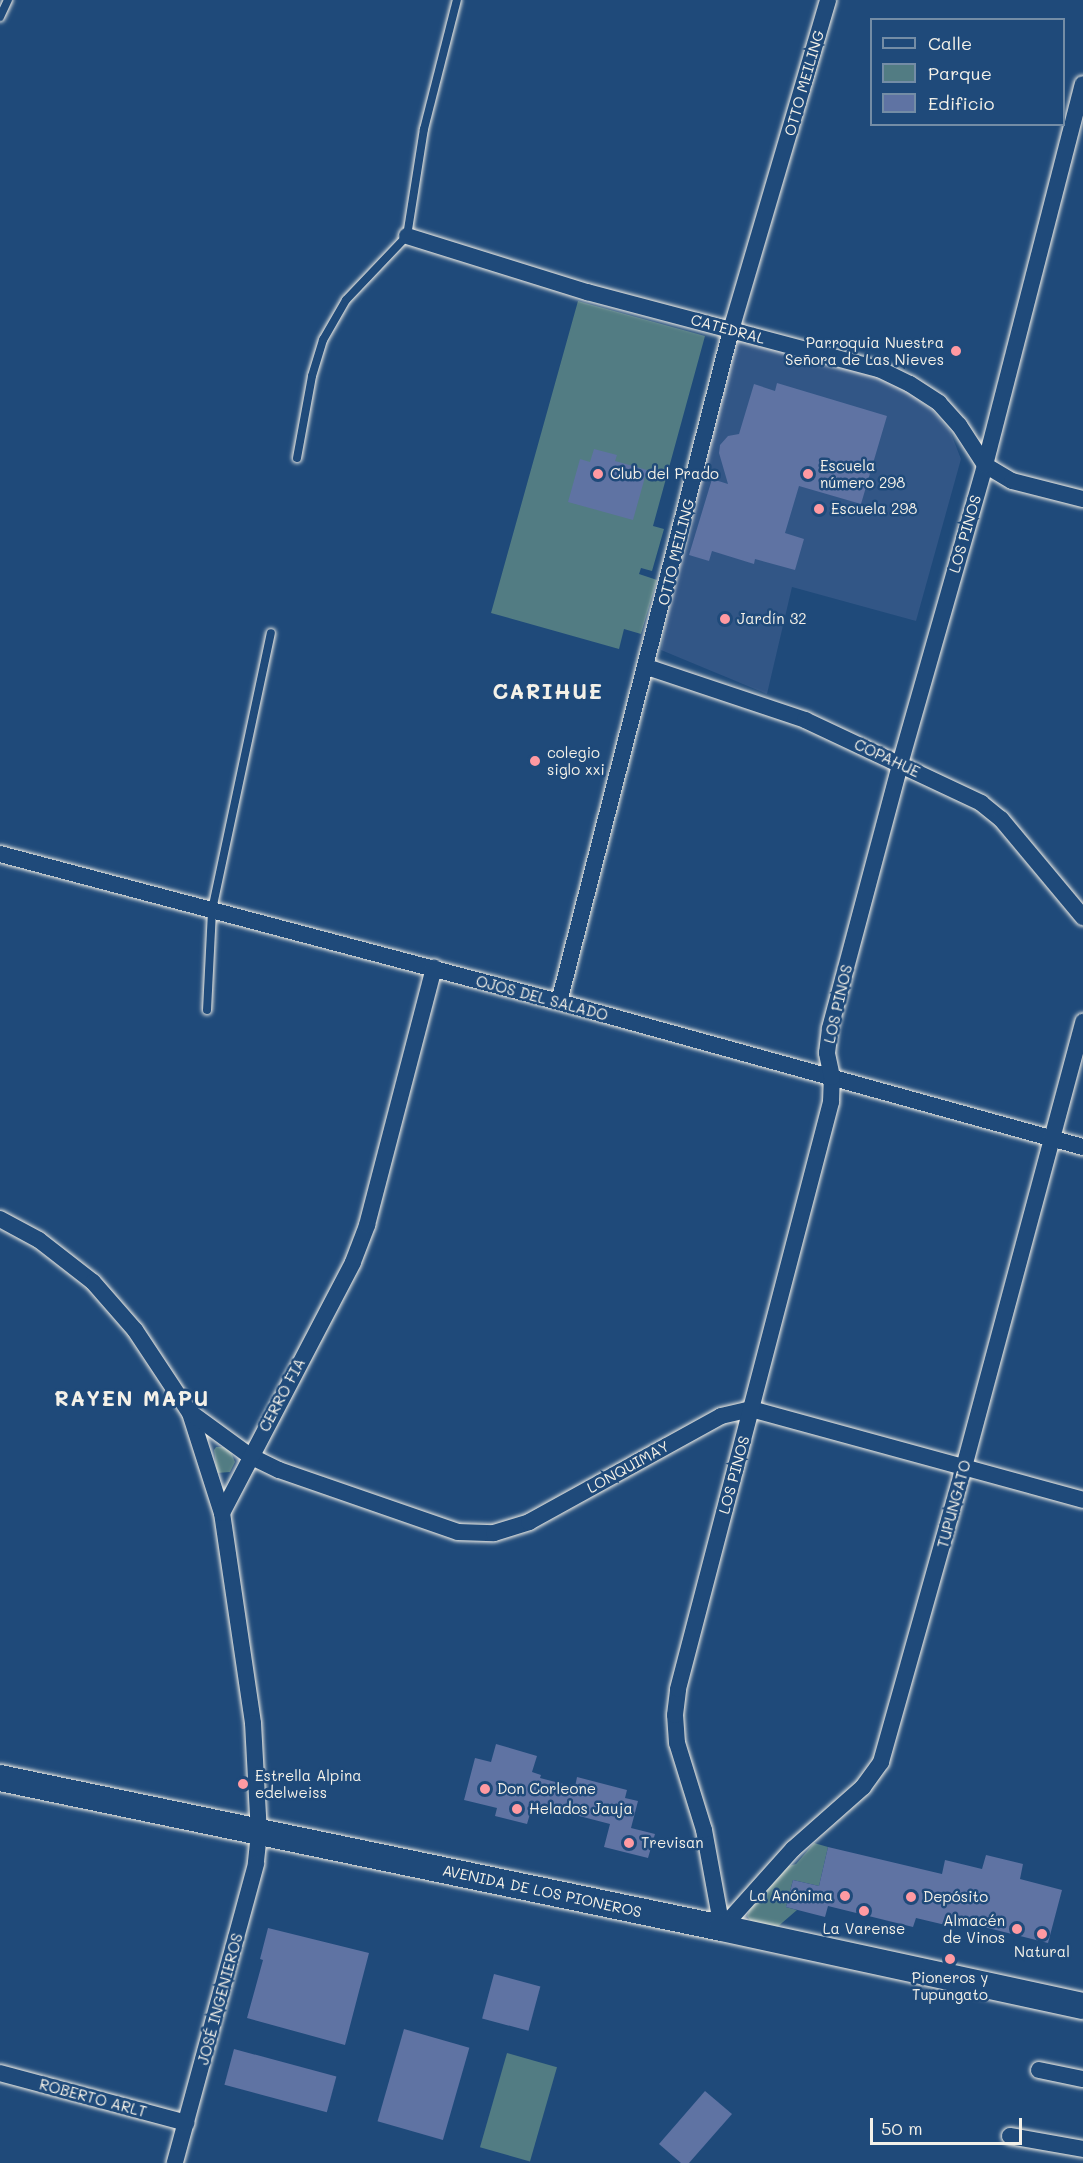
<!DOCTYPE html>
<html>
<head>
<meta charset="utf-8">
<style>
  body { margin:0 }
  #map { position:relative; width:1083px; height:2163px; overflow:hidden; background:#1f4a7a; font-family:Mali,sans-serif }
  div>[style] { position:absolute }
  .built>* { inset:0; background:#325686 }
  .green>* { inset:0; background:#527c83; transform-origin:0 0 }
  .building>* { inset:0; background:#5f73a3; transform-origin:0 0 }
  .roads { filter:drop-shadow(0 0 2px #f4f1e8) drop-shadow(0 0 2px #f4f1e8) }
  .lane>* { height:8px; margin:-4px; padding:0 4px; transform-origin:4px; border-radius:4px; background:#1f4a7a }
  .street>* { height:16px; margin:-8px; padding:0 8px; transform-origin:8px; border-radius:8px; background:#1f4a7a }
  .primary>* { height:26px; margin:-13px; padding:0 13px; transform-origin:13px; border-radius:13px; background:#1f4a7a }
  .dots>* { width:16px; height:16px; translate:-50% -50%; box-sizing:border-box; border:3px solid #1f4a7a; border-radius:50% }
  span { translate:-50% -50%; white-space:nowrap; text-align:center; line-height:1.15; -webkit-text-stroke:5px #1f4a7a; paint-order:stroke }
  .street-label { font-size:15px; color:#f4f1e8 }
  .poi-label { font-size:15px; color:#f4f1e8 }
  .right { translate:-100% -50%; text-align:right }
  .left { translate:0 -50%; text-align:left }
  .district-label { font-size:21px; color:#f4f1e8; font-weight:700; letter-spacing:1.5px }
  .legend { position:absolute; left:870px; top:18px; width:195px; height:108px; box-sizing:border-box; background:#1f4a7a; border:2px solid #748da6; margin:0; padding:8px 10px; list-style:none; font-size:18px; color:#f4f1e8 }
  .legend li { display:flex; align-items:center; gap:12px; height:30px }
  .legend b { width:30px; border:2px solid #748da6 }
  .scale { position:absolute; left:870px; top:2118px; width:152px; height:27px; box-sizing:border-box; border:3px solid #f4f1e8; border-top:0; padding-left:8px; font-size:18px; line-height:21px; white-space:nowrap; color:#f4f1e8; -webkit-text-stroke:4px #1f4a7a; paint-order:stroke }
</style>
</head>
<body>
<div id="map">
  <div class="built">
    <i style="clip-path:polygon(735px 337px,891px 378px,932px 410px,950px 431px,961px 459px,916px 621px,792px 587px,767px 694px,661px 650px,678px 559px)"></i>
  </div>
  <div class="green">
    <i style="clip-path:polygon(578px 301px,705px 336px,653px 526px,664px 529px,652px 571px,641px 568px,639px 574px,657px 580px,641px 634px,624px 629px,619px 649px,491px 613px)"></i>
    <i style="clip-path:polygon(216px 1447px,223px 1447px,231px 1452px,235px 1462px,230px 1472px,217px 1473px,214px 1450px)"></i>
    <i style="clip-path:polygon(814px 1843px,828px 1847px,819px 1886px,793px 1880px,786px 1907px,797px 1910px,775px 1929px,752px 1923px,747px 1916px,750px 1909px,785px 1867px,796px 1864px)"></i>
    <i style="left:507px;top:2053px;width:52px;height:98px;rotate:16deg"></i>
  </div>
  <div class="building">
    <i style="clip-path:polygon(777px 383px,887px 416px,861px 504px,799px 486px,785px 533px,804px 539px,795px 570px,755px 559px,754px 564px,712px 551px,709px 561px,689px 555px,712px 479px,728px 484px,719px 453px,720px 445px,728px 436px,739px 434px,754px 384px,775px 391px)"></i>
    <i style="clip-path:polygon(594px 449px,617px 455px,615px 461px,647px 470px,633px 520px,568px 502px,580px 459px,590px 462px)"></i>
    <i style="clip-path:polygon(496px 1744px,537px 1756px,532px 1772px,541px 1775px,540px 1778px,575px 1787px,577px 1777px,627px 1790px,625px 1798px,638px 1801px,631px 1828px,655px 1834px,648px 1858px,604px 1847px,610px 1824px,533px 1804px,527px 1824px,495px 1816px,497px 1808px,464px 1800px,475px 1758px,491px 1762px)"></i>
    <i style="clip-path:polygon(828px 1847px,942px 1874px,945px 1860px,982px 1869px,986px 1855px,1023px 1864px,1020px 1879px,1062px 1890px,1048px 1943px,960px 1921px,958px 1928px,916px 1918px,913px 1927px,828px 1906px,825px 1917px,786px 1907px,793px 1880px,819px 1886px)"></i>
    <i style="clip-path:polygon(268px 1928px,369px 1953px,345px 2045px,247px 2018px,263px 1960px,260px 1959px)"></i>
    <i style="left:494px;top:1974px;width:48px;height:46px;rotate:15deg"></i>
    <i style="left:404px;top:2029px;width:68px;height:96px;rotate:16deg"></i>
    <i style="left:234px;top:2049px;width:106px;height:37px;rotate:15deg"></i>
    <i style="clip-path:polygon(705px 2091px,732px 2114px,689px 2163px,681px 2163px,659px 2144px)"></i>
  </div>
  <div class="roads">
    <div class="lane">
      <i style="left:0;top:17px;width:19px;rotate:-65deg"></i>
      <i style="left:297px;top:458px;width:83px;rotate:-79.6deg"></i>
      <i style="left:312px;top:376px;width:38px;rotate:-73deg"></i>
      <i style="left:323px;top:340px;width:46px;rotate:-60.1deg"></i>
      <i style="left:346px;top:300px;width:88px;rotate:-46.4deg"></i>
      <i style="left:407px;top:236px;width:108px;rotate:-81deg"></i>
      <i style="left:424px;top:129px;width:133px;rotate:-75.7deg"></i>
      <i style="left:207px;top:1010px;width:100px;rotate:-87.1deg"></i>
      <i style="left:212px;top:910px;width:283px;rotate:-78deg"></i>
    </div>
    <div class="street">
      <i style="left:407px;top:236px;width:189px;rotate:17.3deg"></i>
      <i style="left:587px;top:292px;width:302px;rotate:14.8deg"></i>
      <i style="left:879px;top:369px;width:34px;rotate:26deg"></i>
      <i style="left:910px;top:384px;width:35px;rotate:33deg"></i>
      <i style="left:939px;top:403px;width:30px;rotate:48deg"></i>
      <i style="left:959px;top:425px;width:48px;rotate:57deg"></i>
      <i style="left:985px;top:465px;width:31px;rotate:31deg"></i>
      <i style="left:1012px;top:481px;width:73px;rotate:14.2deg"></i>
      <i style="left:647px;top:667px;width:167px;rotate:18.5deg"></i>
      <i style="left:805px;top:720px;width:195px;rotate:25.2deg"></i>
      <i style="left:981px;top:803px;width:26px;rotate:39deg"></i>
      <i style="left:1001px;top:819px;width:128px;rotate:50.1deg"></i>
      <i style="left:0;top:854px;width:578px;rotate:14.83deg"></i>
      <i style="left:559px;top:1002px;width:544px;rotate:15.47deg"></i>
      <i style="left:559px;top:1002px;width:694px;rotate:-75.64deg"></i>
      <i style="left:731px;top:330px;width:344px;rotate:-73.6deg"></i>
      <i style="left:0;top:1219px;width:44px;rotate:28.3deg"></i>
      <i style="left:39px;top:1240px;width:68px;rotate:37.9deg"></i>
      <i style="left:93px;top:1282px;width:64px;rotate:48.8deg"></i>
      <i style="left:135px;top:1330px;width:100px;rotate:56.5deg"></i>
      <i style="left:190px;top:1413px;width:105px;rotate:72.3deg"></i>
      <i style="left:222px;top:1513px;width:212px;rotate:81.6deg"></i>
      <i style="left:253px;top:1723px;width:110px;rotate:86.9deg"></i>
      <i style="left:259px;top:1833px;width:31px;rotate:96deg"></i>
      <i style="left:256px;top:1864px;width:310px;rotate:105.2deg"></i>
      <i style="left:191px;top:1413px;width:73px;rotate:36.1deg"></i>
      <i style="left:250px;top:1456px;width:32px;rotate:26deg"></i>
      <i style="left:279px;top:1470px;width:189px;rotate:19.1deg"></i>
      <i style="left:458px;top:1532px;width:36px;rotate:2deg"></i>
      <i style="left:494px;top:1533px;width:37px;rotate:-17deg"></i>
      <i style="left:529px;top:1522px;width:219px;rotate:-28.9deg"></i>
      <i style="left:721px;top:1416px;width:31px;rotate:-13deg"></i>
      <i style="left:751px;top:1409px;width:344px;rotate:15.3deg"></i>
      <i style="left:222px;top:1513px;width:283px;rotate:-62.4deg"></i>
      <i style="left:353px;top:1262px;width:40px;rotate:-69deg"></i>
      <i style="left:367px;top:1225px;width:266px;rotate:-75.4deg"></i>
      <i style="left:722px;top:1928px;width:100px;rotate:-100.4deg"></i>
      <i style="left:704px;top:1830px;width:91px;rotate:-107.2deg"></i>
      <i style="left:677px;top:1743px;width:28px;rotate:-94deg"></i>
      <i style="left:675px;top:1715px;width:26px;rotate:-83deg"></i>
      <i style="left:678px;top:1689px;width:607px;rotate:-75.39deg"></i>
      <i style="left:831px;top:1102px;width:25px;rotate:-88deg"></i>
      <i style="left:832px;top:1077px;width:25px;rotate:-102deg"></i>
      <i style="left:827px;top:1053px;width:25px;rotate:-83deg"></i>
      <i style="left:830px;top:1028px;width:273px;rotate:-75.1deg"></i>
      <i style="left:900px;top:764px;width:311px;rotate:-74.1deg"></i>
      <i style="left:985px;top:465px;width:393px;rotate:-75.6deg"></i>
      <i style="left:722px;top:1928px;width:106px;rotate:-48.1deg"></i>
      <i style="left:793px;top:1849px;width:94px;rotate:-41.5deg"></i>
      <i style="left:863px;top:1787px;width:31px;rotate:-54deg"></i>
      <i style="left:881px;top:1762px;width:306px;rotate:-74.3deg"></i>
      <i style="left:964px;top:1467px;width:461px;rotate:-75deg"></i>
      <i style="left:1039px;top:2070px;width:45px;rotate:11.6deg"></i>
      <i style="left:0;top:2073px;width:193px;rotate:15deg"></i>
      <i style="left:1010px;top:2136px;width:74px;rotate:10.1deg"></i>
    </div>
    <div class="primary">
      <i style="left:0;top:1778px;width:737px;rotate:11.74deg"></i>
      <i style="left:722px;top:1928px;width:369px;rotate:12.2deg"></i>
    </div>
  </div>
  <div class="dots">
    <i style="left:956px;top:351px;background:#ff9aa2"></i>
    <i style="left:598px;top:474px;background:#ff9aa2"></i>
    <i style="left:808px;top:474px;background:#ff9aa2"></i>
    <i style="left:819px;top:509px;background:#ff9aa2"></i>
    <i style="left:725px;top:619px;background:#ff9aa2"></i>
    <i style="left:535px;top:761px;background:#ff9aa2"></i>
    <i style="left:243px;top:1784px;background:#ff9aa2"></i>
    <i style="left:485px;top:1789px;background:#ff9aa2"></i>
    <i style="left:517px;top:1809px;background:#ff9aa2"></i>
    <i style="left:629px;top:1843px;background:#ff9aa2"></i>
    <i style="left:845px;top:1896px;background:#ff9aa2"></i>
    <i style="left:911px;top:1897px;background:#ff9aa2"></i>
    <i style="left:864px;top:1911px;background:#ff9aa2"></i>
    <i style="left:1017px;top:1929px;background:#ff9aa2"></i>
    <i style="left:1042px;top:1934px;background:#ff9aa2"></i>
    <i style="left:950px;top:1959px;background:#ff9aa2"></i>
  </div>
  <div class="street-label">
    <span style="left:804px;top:83px;rotate:-74deg">OTTO MEILING</span>
    <span style="left:728px;top:329px;rotate:15deg">CATEDRAL</span>
    <span style="left:965px;top:534px;rotate:-74deg">LOS PINOS</span>
    <span style="left:676px;top:552px;rotate:-76deg">OTTO MEILING</span>
    <span style="left:887px;top:758px;rotate:25deg">COPAHUE</span>
    <span style="left:542px;top:998px;rotate:15deg">OJOS DEL SALADO</span>
    <span style="left:838px;top:1004px;rotate:-77deg">LOS PINOS</span>
    <span style="left:282px;top:1395px;rotate:-62deg">CERRO FIA</span>
    <span style="left:628px;top:1467px;rotate:-29deg">LONQUIMAY</span>
    <span style="left:734px;top:1475px;rotate:-75deg">LOS PINOS</span>
    <span style="left:954px;top:1504px;rotate:-75deg">TUPUNGATO</span>
    <span style="left:542px;top:1891px;rotate:12deg">AVENIDA DE LOS PIONEROS</span>
    <span style="left:220px;top:1999px;rotate:-75deg">JOSÉ INGENIEROS</span>
    <span style="left:93px;top:2098px;rotate:15deg">ROBERTO ARLT</span>
  </div>
  <div class="poi-label">
    <span class="right" style="left:944px;top:351px">Parroquia Nuestra<br>Señora de Las Nieves</span>
    <span class="left" style="left:820px;top:474px">Escuela<br>número 298</span>
    <span class="left" style="left:610px;top:474px">Club del Prado</span>
    <span class="left" style="left:831px;top:509px">Escuela 298</span>
    <span class="left" style="left:737px;top:619px">Jardín 32</span>
    <span class="left" style="left:547px;top:761px">colegio<br>siglo xxi</span>
    <span class="left" style="left:255px;top:1784px">Estrella Alpina<br>edelweiss</span>
    <span class="left" style="left:497px;top:1789px">Don Corleone</span>
    <span class="left" style="left:529px;top:1809px">Helados Jauja</span>
    <span class="left" style="left:641px;top:1843px">Trevisan</span>
    <span class="right" style="left:833px;top:1896px">La Anónima</span>
    <span class="left" style="left:923px;top:1897px">Depósito</span>
    <span class="right" style="left:1005px;top:1929px">Almacén<br>de Vinos</span>
    <span style="left:864px;top:1929px">La Varense</span>
    <span style="left:1042px;top:1952px">Natural</span>
    <span style="left:950px;top:1986px">Pioneros y<br>Tupungato</span>
  </div>
  <div class="district-label">
    <span style="left:548px;top:691px">CARIHUE</span>
    <span style="left:132px;top:1398px">RAYEN MAPU</span>
  </div>
  <ul class="legend">
  <li><b style="height:8px;background:#1f4a7a"></b>Calle</li>
  <li><b style="height:16px;background:#527c83"></b>Parque</li>
  <li><b style="height:16px;background:#5f73a3"></b>Edificio</li>
  </ul>
  <div class="scale">50 m</div>
</div>
</body>
</html>
